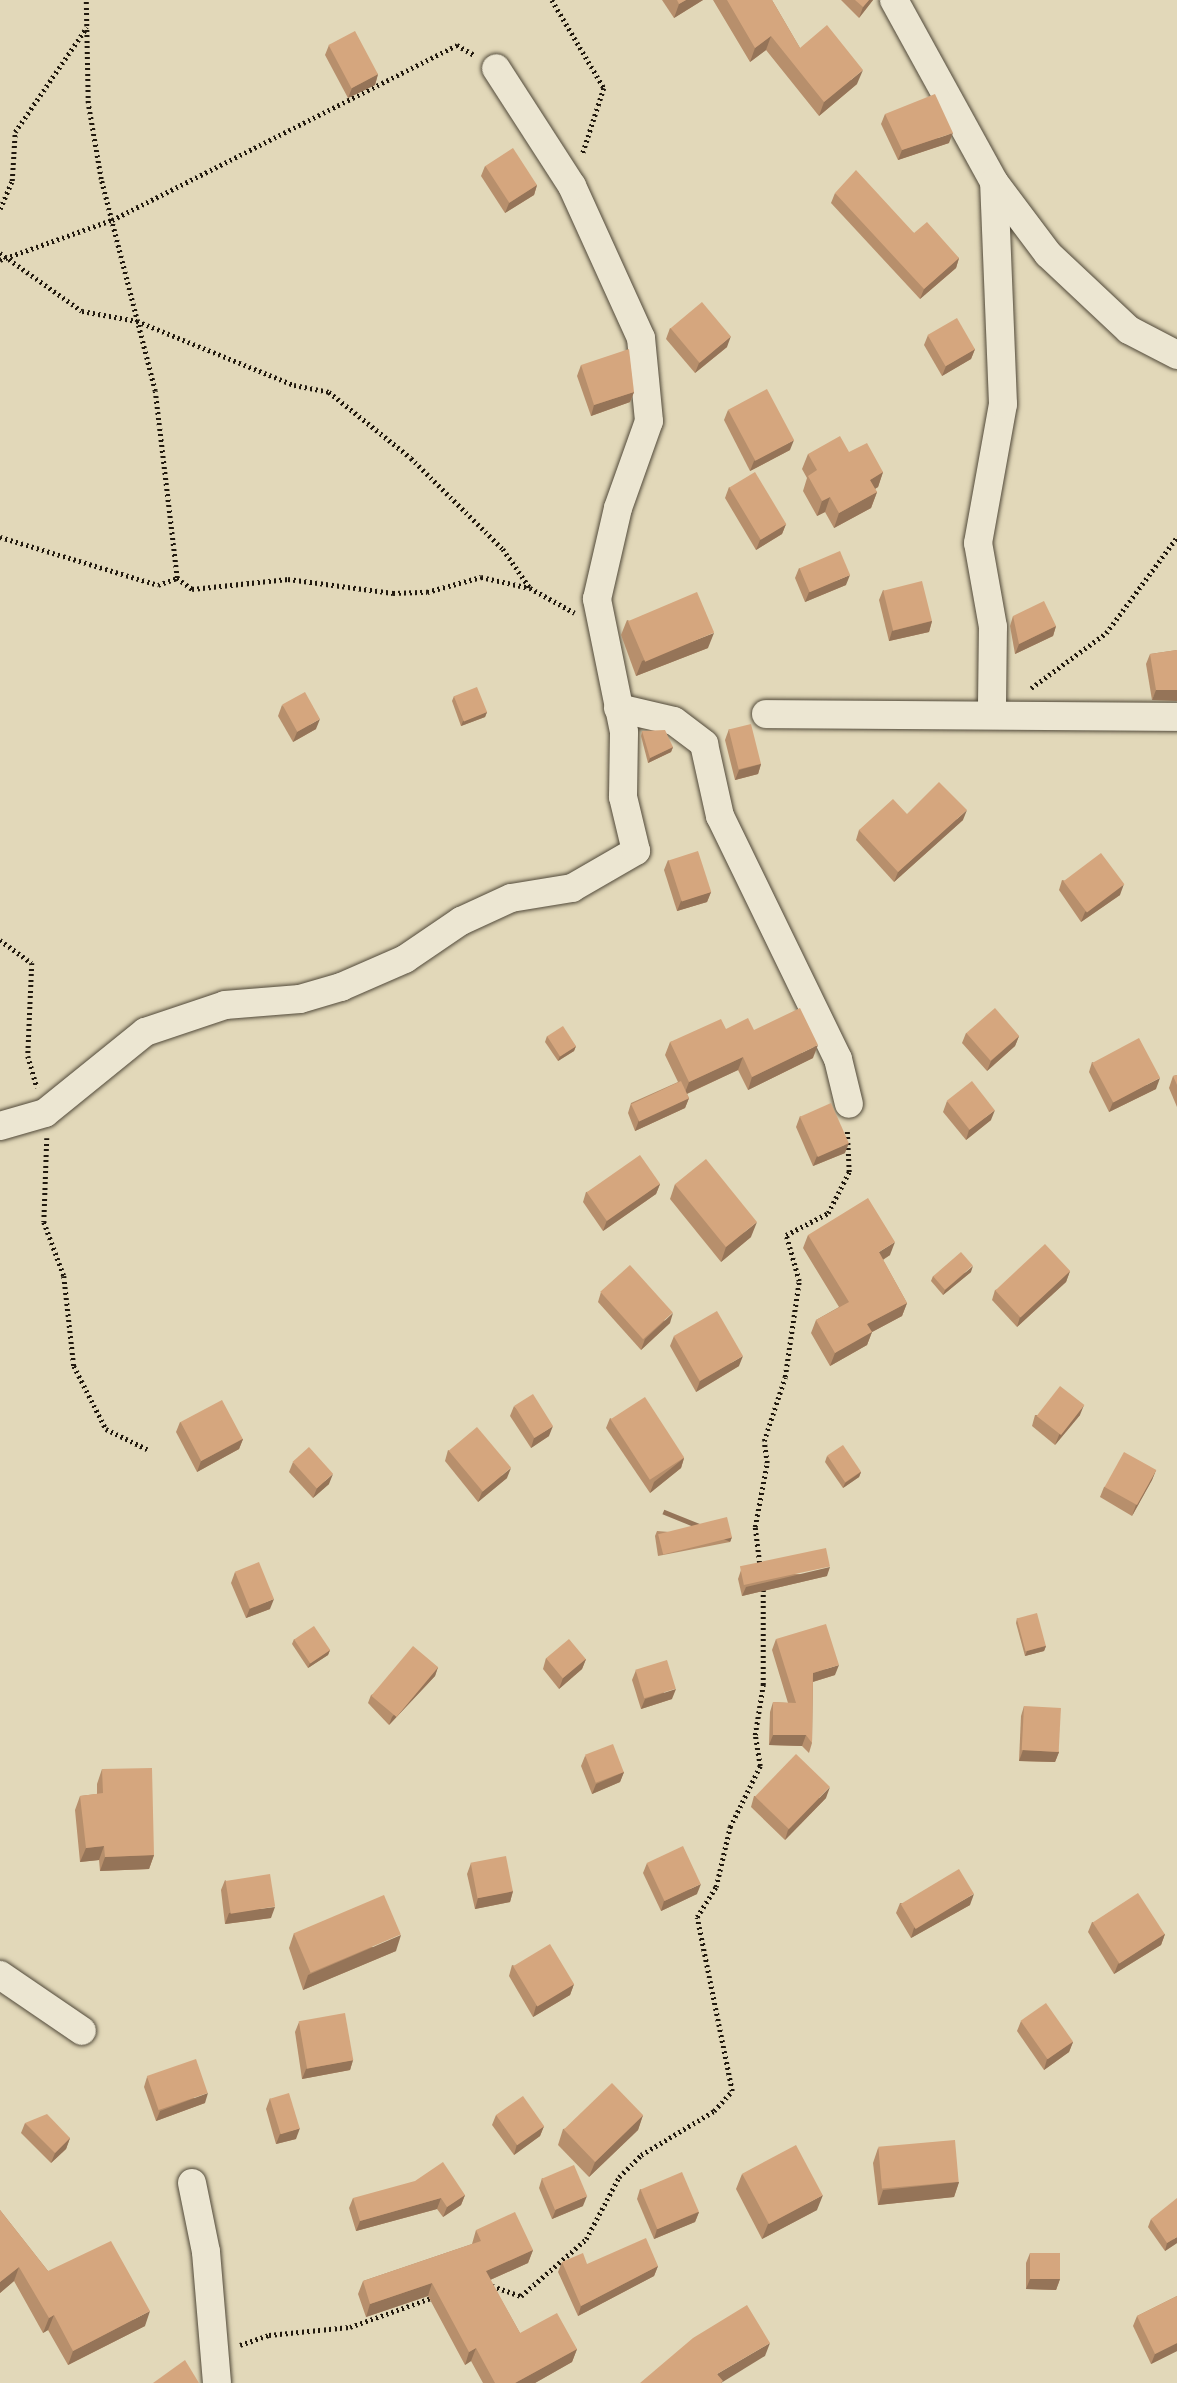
<!DOCTYPE html>
<html>
<head>
<meta charset="utf-8">
<style>
  body { margin:0 }
  #map { position:relative; width:1177px; height:2383px; overflow:hidden; background:#e2d8b9; font-family:"IM FELL DW Pica",serif }
  div>[style] { position:absolute }
  .path>* { height:4.5px; margin-top:-2.25px; transform-origin:0; background:repeating-linear-gradient(90deg,#21190e 0 2px,transparent 0 5.5px) }
  .roads { filter:drop-shadow(0 0 2px #514939) drop-shadow(0 0 2px #514939) }
  .minor>* { height:28px; margin:-14px; padding:0 14px; transform-origin:14px; border-radius:14px; background:#ece6d2 }
  .wall>* { inset:0; background:#b78f6c }
  .shaded-wall>* { inset:0; background:#957458; transform-origin:0 0 }
  .building>* { inset:0; background:#d5a67e; transform-origin:0 0 }
  span { translate:-50% -50%; white-space:nowrap; text-align:center; line-height:1.15; -webkit-text-stroke:5px #ece6d2; paint-order:stroke }
</style>
</head>
<body>
<div id="map">
  <div class="path">
    <i style="left:552px;top:0;width:102px;rotate:59.4deg"></i>
    <i style="left:604px;top:88px;width:71px;rotate:107.9deg"></i>
    <i style="left:0;top:209px;width:30px;rotate:-67deg"></i>
    <i style="left:12px;top:181px;width:49px;rotate:-86.5deg"></i>
    <i style="left:15px;top:132px;width:127px;rotate:-55.6deg"></i>
    <i style="left:0;top:253px;width:100px;rotate:35.3deg"></i>
    <i style="left:82px;top:311px;width:56px;rotate:10.3deg"></i>
    <i style="left:137px;top:321px;width:170px;rotate:22.2deg"></i>
    <i style="left:294px;top:385px;width:36px;rotate:11deg"></i>
    <i style="left:329px;top:392px;width:105px;rotate:38.8deg"></i>
    <i style="left:411px;top:458px;width:129px;rotate:44.7deg"></i>
    <i style="left:503px;top:549px;width:47px;rotate:55.3deg"></i>
    <i style="left:530px;top:588px;width:51px;rotate:29.1deg"></i>
    <i style="left:0;top:260px;width:119px;rotate:-19.7deg"></i>
    <i style="left:112px;top:220px;width:387px;rotate:-26.9deg"></i>
    <i style="left:457px;top:45px;width:20px;rotate:30deg"></i>
    <i style="left:0;top:537px;width:165px;rotate:16.9deg"></i>
    <i style="left:158px;top:585px;width:20px;rotate:-20deg"></i>
    <i style="left:177px;top:578px;width:188px;rotate:-96.7deg"></i>
    <i style="left:155px;top:391px;width:219px;rotate:-104.3deg"></i>
    <i style="left:101px;top:179px;width:77px;rotate:-99.7deg"></i>
    <i style="left:88px;top:103px;width:103px;rotate:-91.1deg"></i>
    <i style="left:177px;top:578px;width:19px;rotate:36deg"></i>
    <i style="left:192px;top:589px;width:97px;rotate:-5.9deg"></i>
    <i style="left:288px;top:579px;width:106px;rotate:7.6deg"></i>
    <i style="left:393px;top:593px;width:34px;rotate:-2deg"></i>
    <i style="left:427px;top:592px;width:56px;rotate:-15.5deg"></i>
    <i style="left:481px;top:577px;width:50px;rotate:12.7deg"></i>
    <i style="left:1031px;top:688px;width:93px;rotate:-36.3deg"></i>
    <i style="left:1106px;top:633px;width:119px;rotate:-53.5deg"></i>
    <i style="left:0;top:940px;width:39px;rotate:36deg"></i>
    <i style="left:32px;top:963px;width:93px;rotate:92.5deg"></i>
    <i style="left:28px;top:1056px;width:33px;rotate:74deg"></i>
    <i style="left:47px;top:1138px;width:84px;rotate:92deg"></i>
    <i style="left:44px;top:1222px;width:58px;rotate:69.7deg"></i>
    <i style="left:64px;top:1276px;width:91px;rotate:83.7deg"></i>
    <i style="left:74px;top:1366px;width:71px;rotate:63.1deg"></i>
    <i style="left:106px;top:1429px;width:46px;rotate:26deg"></i>
    <i style="left:760px;top:1568px;width:41px;rotate:-97deg"></i>
    <i style="left:755px;top:1527px;width:65px;rotate:-79.4deg"></i>
    <i style="left:767px;top:1463px;width:22px;rotate:-98deg"></i>
    <i style="left:764px;top:1441px;width:67px;rotate:-71.8deg"></i>
    <i style="left:785px;top:1377px;width:97px;rotate:-81.7deg"></i>
    <i style="left:799px;top:1281px;width:48px;rotate:-105.8deg"></i>
    <i style="left:786px;top:1235px;width:47px;rotate:-27.6deg"></i>
    <i style="left:828px;top:1213px;width:46px;rotate:-62.9deg"></i>
    <i style="left:849px;top:1172px;width:43px;rotate:-92.7deg"></i>
    <i style="left:492px;top:2286px;width:31px;rotate:19deg"></i>
    <i style="left:521px;top:2296px;width:86px;rotate:-41.2deg"></i>
    <i style="left:586px;top:2239px;width:70px;rotate:-62deg"></i>
    <i style="left:619px;top:2177px;width:31px;rotate:-45deg"></i>
    <i style="left:641px;top:2155px;width:85px;rotate:-31.1deg"></i>
    <i style="left:714px;top:2111px;width:27px;rotate:-48deg"></i>
    <i style="left:732px;top:2091px;width:177px;rotate:-101.4deg"></i>
    <i style="left:697px;top:1917px;width:36px;rotate:-58deg"></i>
    <i style="left:716px;top:1887px;width:62px;rotate:-76.9deg"></i>
    <i style="left:730px;top:1827px;width:68px;rotate:-63.8deg"></i>
    <i style="left:760px;top:1766px;width:31px;rotate:-99deg"></i>
    <i style="left:755px;top:1735px;width:51px;rotate:-80.9deg"></i>
    <i style="left:763px;top:1685px;width:98px;rotate:-90deg"></i>
    <i style="left:240px;top:2345px;width:31px;rotate:-19deg"></i>
    <i style="left:269px;top:2335px;width:81px;rotate:-5.6deg"></i>
    <i style="left:350px;top:2327px;width:89px;rotate:-19.7deg"></i>
  </div>
  <div class="roads">
    <div class="minor">
      <i style="left:894px;top:0;width:208px;rotate:61.2deg"></i>
      <i style="left:994px;top:182px;width:90px;rotate:53.1deg"></i>
      <i style="left:1048px;top:254px;width:111px;rotate:43.2deg"></i>
      <i style="left:1129px;top:330px;width:54px;rotate:27.5deg"></i>
      <i style="left:992px;top:705px;width:78px;rotate:-89.3deg"></i>
      <i style="left:993px;top:627px;width:85px;rotate:-100.1deg"></i>
      <i style="left:978px;top:543px;width:141px;rotate:-79.8deg"></i>
      <i style="left:1003px;top:404px;width:222px;rotate:-92.3deg"></i>
      <i style="left:618px;top:708px;width:57px;rotate:13.1deg"></i>
      <i style="left:674px;top:721px;width:38px;rotate:37deg"></i>
      <i style="left:704px;top:744px;width:74px;rotate:77.5deg"></i>
      <i style="left:720px;top:816px;width:270px;rotate:64.1deg"></i>
      <i style="left:838px;top:1059px;width:46px;rotate:76.3deg"></i>
      <i style="left:766px;top:714px;width:411px;rotate:0.4deg"></i>
      <i style="left:0;top:1126px;width:47px;rotate:-16.1deg"></i>
      <i style="left:45px;top:1113px;width:129px;rotate:-39deg"></i>
      <i style="left:145px;top:1032px;width:84px;rotate:-18.6deg"></i>
      <i style="left:225px;top:1005px;width:75px;rotate:-4.6deg"></i>
      <i style="left:300px;top:999px;width:43px;rotate:-16.3deg"></i>
      <i style="left:341px;top:987px;width:70px;rotate:-23.6deg"></i>
      <i style="left:405px;top:959px;width:68px;rotate:-34.2deg"></i>
      <i style="left:461px;top:921px;width:55px;rotate:-24.7deg"></i>
      <i style="left:511px;top:898px;width:62px;rotate:-9.3deg"></i>
      <i style="left:572px;top:888px;width:74px;rotate:-30deg"></i>
      <i style="left:636px;top:851px;width:56px;rotate:-103.5deg"></i>
      <i style="left:623px;top:797px;width:65px;rotate:-89.1deg"></i>
      <i style="left:624px;top:732px;width:136px;rotate:-101.5deg"></i>
      <i style="left:597px;top:599px;width:93px;rotate:-77deg"></i>
      <i style="left:618px;top:508px;width:92px;rotate:-70.4deg"></i>
      <i style="left:649px;top:421px;width:83px;rotate:-95.5deg"></i>
      <i style="left:641px;top:338px;width:167px;rotate:-114.4deg"></i>
      <i style="left:572px;top:186px;width:140px;rotate:-122.8deg"></i>
      <i style="left:0;top:1975px;width:99px;rotate:34.3deg"></i>
      <i style="left:192px;top:2183px;width:70px;rotate:78.5deg"></i>
      <i style="left:206px;top:2252px;width:131px;rotate:85.2deg"></i>
    </div>
  </div>
  <div class="wall">
    <i style="clip-path:polygon(662px 0,703px 0,674px 18px)"></i>
    <i style="clip-path:polygon(713px 0,772px 0,800px 48px,857px 84px,819px 116px,766px 50px,750px 62px)"></i>
    <i style="clip-path:polygon(841px 0,873px 0,859px 18px)"></i>
    <i style="clip-path:polygon(329px 45px,378px 74px,375px 85px,348px 98px,325px 55px)"></i>
    <i style="clip-path:polygon(885px 114px,949px 143px,898px 160px,881px 124px)"></i>
    <i style="clip-path:polygon(485px 166px,537px 185px,534px 195px,505px 213px,481px 176px)"></i>
    <i style="clip-path:polygon(835px 193px,914px 233px,959px 258px,956px 268px,920px 299px,831px 203px)"></i>
    <i style="clip-path:polygon(670px 328px,727px 347px,695px 373px,666px 339px)"></i>
    <i style="clip-path:polygon(928px 335px,975px 349px,971px 359px,942px 376px,924px 345px)"></i>
    <i style="clip-path:polygon(581px 365px,634px 392px,630px 402px,591px 416px,577px 376px)"></i>
    <i style="clip-path:polygon(728px 410px,790px 450px,750px 471px,724px 420px)"></i>
    <i style="clip-path:polygon(849px 452px,883px 472px,878px 487px,875px 489px,877px 492px,871px 508px,834px 528px,825px 512px,817px 516px,803px 491px,807px 478px,802px 469px,808px 454px)"></i>
    <i style="clip-path:polygon(729px 487px,786px 524px,782px 534px,756px 550px,725px 498px)"></i>
    <i style="clip-path:polygon(799px 568px,846px 585px,805px 602px,795px 578px)"></i>
    <i style="clip-path:polygon(883px 590px,932px 621px,929px 632px,889px 641px,879px 600px)"></i>
    <i style="clip-path:polygon(1013px 616px,1056px 626px,1053px 636px,1015px 654px,1010px 626px)"></i>
    <i style="clip-path:polygon(627px 620px,708px 648px,636px 676px,621px 635px)"></i>
    <i style="clip-path:polygon(1177px 650px,1152px 700px,1146px 664px,1150px 654px)"></i>
    <i style="clip-path:polygon(454px 696px,487px 712px,485px 717px,461px 726px,452px 701px)"></i>
    <i style="clip-path:polygon(282px 705px,316px 729px,293px 742px,278px 716px)"></i>
    <i style="clip-path:polygon(729px 729px,761px 764px,758px 774px,735px 780px,725px 740px)"></i>
    <i style="clip-path:polygon(642px 731px,673px 747px,671px 752px,648px 763px,641px 736px)"></i>
    <i style="clip-path:polygon(907px 814px,963px 820px,894px 882px,856px 840px,859px 830px)"></i>
    <i style="clip-path:polygon(668px 860px,711px 892px,707px 902px,677px 911px,664px 870px)"></i>
    <i style="clip-path:polygon(1062px 880px,1120px 895px,1081px 922px,1059px 890px)"></i>
    <i style="clip-path:polygon(726px 1029px,754px 1030px,813px 1058px,748px 1090px,738px 1070px,687px 1094px,689px 1098px,685px 1108px,635px 1131px,628px 1113px,631px 1103px,678px 1082px,665px 1055px,670px 1042px)"></i>
    <i style="clip-path:polygon(966px 1033px,1019px 1036px,1015px 1046px,987px 1071px,962px 1043px)"></i>
    <i style="clip-path:polygon(547px 1036px,576px 1046px,574px 1051px,558px 1061px,545px 1042px)"></i>
    <i style="clip-path:polygon(1092px 1062px,1156px 1089px,1109px 1112px,1089px 1072px)"></i>
    <i style="clip-path:polygon(1177px 1075px,1177px 1107px,1169px 1088px,1173px 1076px)"></i>
    <i style="clip-path:polygon(947px 1101px,991px 1120px,966px 1140px,943px 1112px)"></i>
    <i style="clip-path:polygon(800px 1116px,845px 1153px,813px 1166px,796px 1127px)"></i>
    <i style="clip-path:polygon(660px 1184px,656px 1194px,603px 1231px,583px 1202px,586px 1192px)"></i>
    <i style="clip-path:polygon(675px 1184px,751px 1237px,721px 1262px,670px 1199px)"></i>
    <i style="clip-path:polygon(808px 1235px,890px 1255px,883px 1260px,907px 1303px,902px 1316px,872px 1332px,867px 1345px,830px 1366px,811px 1333px,816px 1320px,839px 1307px,803px 1248px)"></i>
    <i style="clip-path:polygon(1070px 1271px,1066px 1282px,1017px 1327px,992px 1300px,995px 1290px)"></i>
    <i style="clip-path:polygon(971px 1272px,943px 1295px,931px 1281px,933px 1276px)"></i>
    <i style="clip-path:polygon(601px 1292px,670px 1323px,641px 1350px,598px 1302px)"></i>
    <i style="clip-path:polygon(674px 1336px,739px 1366px,696px 1392px,670px 1346px)"></i>
    <i style="clip-path:polygon(514px 1406px,549px 1436px,531px 1448px,510px 1416px)"></i>
    <i style="clip-path:polygon(1035px 1415px,1080px 1415px,1055px 1445px,1032px 1426px)"></i>
    <i style="clip-path:polygon(610px 1418px,684px 1458px,681px 1468px,650px 1493px,606px 1428px)"></i>
    <i style="clip-path:polygon(180px 1422px,243px 1439px,239px 1449px,197px 1472px,176px 1432px)"></i>
    <i style="clip-path:polygon(448px 1450px,507px 1478px,478px 1502px,445px 1461px)"></i>
    <i style="clip-path:polygon(827px 1456px,861px 1472px,859px 1477px,843px 1488px,825px 1462px)"></i>
    <i style="clip-path:polygon(293px 1462px,329px 1484px,313px 1498px,289px 1472px)"></i>
    <i style="clip-path:polygon(1156px 1470px,1152px 1480px,1132px 1516px,1100px 1497px,1104px 1487px)"></i>
    <i style="clip-path:polygon(657px 1531px,732px 1537px,730px 1542px,658px 1556px,655px 1536px)"></i>
    <i style="clip-path:polygon(741px 1570px,827px 1576px,742px 1596px,738px 1579px)"></i>
    <i style="clip-path:polygon(235px 1572px,270px 1609px,246px 1618px,231px 1583px)"></i>
    <i style="clip-path:polygon(1017px 1618px,1046px 1646px,1044px 1651px,1025px 1656px,1016px 1623px)"></i>
    <i style="clip-path:polygon(294px 1639px,330px 1650px,328px 1655px,308px 1668px,292px 1644px)"></i>
    <i style="clip-path:polygon(776px 1639px,835px 1675px,813px 1682px,812px 1743px,809px 1753px,802px 1746px,769px 1745px,770px 1712px,773px 1702px,788px 1703px,772px 1650px)"></i>
    <i style="clip-path:polygon(546px 1658px,586px 1659px,582px 1669px,559px 1689px,543px 1669px)"></i>
    <i style="clip-path:polygon(438px 1667px,435px 1676px,389px 1725px,368px 1703px,371px 1695px)"></i>
    <i style="clip-path:polygon(636px 1670px,672px 1699px,641px 1709px,632px 1680px)"></i>
    <i style="clip-path:polygon(1024px 1706px,1059px 1752px,1055px 1762px,1019px 1761px,1021px 1716px)"></i>
    <i style="clip-path:polygon(585px 1756px,624px 1772px,620px 1782px,592px 1794px,581px 1766px)"></i>
    <i style="clip-path:polygon(102px 1769px,154px 1855px,149px 1869px,100px 1871px,99px 1860px,80px 1862px,75px 1810px,80px 1796px,97px 1794px,97px 1784px)"></i>
    <i style="clip-path:polygon(754px 1796px,826px 1798px,785px 1840px,751px 1807px)"></i>
    <i style="clip-path:polygon(471px 1863px,513px 1891px,510px 1902px,475px 1909px,467px 1874px)"></i>
    <i style="clip-path:polygon(647px 1863px,697px 1894px,661px 1911px,643px 1873px)"></i>
    <i style="clip-path:polygon(225px 1880px,271px 1918px,225px 1924px,221px 1890px)"></i>
    <i style="clip-path:polygon(900px 1903px,970px 1905px,911px 1938px,896px 1913px)"></i>
    <i style="clip-path:polygon(1092px 1922px,1165px 1934px,1161px 1945px,1114px 1974px,1088px 1932px)"></i>
    <i style="clip-path:polygon(294px 1933px,396px 1951px,303px 1990px,289px 1948px)"></i>
    <i style="clip-path:polygon(512px 1965px,574px 1984px,570px 1995px,533px 2017px,509px 1976px)"></i>
    <i style="clip-path:polygon(1021px 2021px,1073px 2042px,1069px 2052px,1044px 2070px,1017px 2031px)"></i>
    <i style="clip-path:polygon(299px 2022px,353px 2060px,350px 2070px,302px 2079px,295px 2032px)"></i>
    <i style="clip-path:polygon(147px 2077px,205px 2103px,156px 2121px,144px 2087px)"></i>
    <i style="clip-path:polygon(270px 2098px,296px 2139px,276px 2144px,266px 2109px)"></i>
    <i style="clip-path:polygon(496px 2115px,544px 2126px,540px 2136px,514px 2155px,492px 2125px)"></i>
    <i style="clip-path:polygon(643px 2115px,638px 2130px,589px 2177px,558px 2145px,563px 2129px)"></i>
    <i style="clip-path:polygon(25px 2123px,70px 2138px,66px 2149px,51px 2163px,21px 2133px)"></i>
    <i style="clip-path:polygon(878px 2148px,959px 2182px,954px 2197px,878px 2205px,873px 2163px)"></i>
    <i style="clip-path:polygon(742px 2174px,817px 2210px,762px 2239px,736px 2189px)"></i>
    <i style="clip-path:polygon(542px 2178px,583px 2206px,552px 2219px,539px 2188px)"></i>
    <i style="clip-path:polygon(640px 2189px,699px 2212px,695px 2222px,654px 2239px,637px 2199px)"></i>
    <i style="clip-path:polygon(465px 2195px,461px 2205px,443px 2217px,437px 2209px,356px 2231px,349px 2208px,353px 2198px)"></i>
    <i style="clip-path:polygon(0 2210px,48px 2271px,145px 2326px,68px 2365px,48px 2330px,43px 2333px,14px 2281px,0 2293px)"></i>
    <i style="clip-path:polygon(1151px 2219px,1177px 2243px,1165px 2251px,1148px 2227px)"></i>
    <i style="clip-path:polygon(476px 2230px,533px 2250px,528px 2263px,490px 2280px,520px 2333px,577px 2349px,572px 2362px,535px 2383px,483px 2383px,471px 2361px,465px 2365px,428px 2296px,366px 2317px,358px 2294px,363px 2281px,472px 2244px)"></i>
    <i style="clip-path:polygon(1030px 2253px,1060px 2279px,1056px 2290px,1026px 2289px,1026px 2263px)"></i>
    <i style="clip-path:polygon(562px 2262px,587px 2264px,658px 2266px,654px 2276px,578px 2316px,558px 2272px)"></i>
    <i style="clip-path:polygon(1177px 2296px,1177px 2351px,1151px 2364px,1133px 2326px,1137px 2316px)"></i>
  </div>
  <div class="shaded-wall">
    <i style="clip-path:polygon(686px 0,703px 0,674px 18px,679px 4px)"></i>
    <i style="clip-path:polygon(869px 0,873px 0,859px 18px,863px 7px)"></i>
    <i style="clip-path:polygon(771px 36px,766px 50px,750px 62px,755px 48px)"></i>
    <i style="clip-path:polygon(863px 70px,857px 84px,819px 116px,824px 102px)"></i>
    <i style="clip-path:polygon(378px 74px,375px 85px,348px 98px,352px 88px)"></i>
    <i style="clip-path:polygon(953px 133px,949px 143px,898px 160px,902px 150px)"></i>
    <i style="clip-path:polygon(537px 185px,534px 195px,505px 213px,509px 203px)"></i>
    <i style="clip-path:polygon(959px 258px,956px 268px,920px 299px,924px 289px)"></i>
    <i style="clip-path:polygon(731px 336px,727px 347px,695px 373px,699px 363px)"></i>
    <i style="clip-path:polygon(975px 349px,971px 359px,942px 376px,946px 366px)"></i>
    <i style="clip-path:polygon(634px 392px,630px 402px,591px 416px,594px 405px)"></i>
    <i style="clip-path:polygon(794px 440px,790px 450px,750px 471px,754px 461px)"></i>
    <i style="clip-path:polygon(883px 472px,878px 487px,864px 495px,870px 480px)"></i>
    <i style="clip-path:polygon(877px 492px,871px 508px,834px 528px,839px 513px)"></i>
    <i style="clip-path:polygon(830px 497px,825px 512px,817px 516px,822px 501px)"></i>
    <i style="clip-path:polygon(786px 524px,782px 534px,756px 550px,760px 540px)"></i>
    <i style="clip-path:polygon(850px 575px,846px 585px,805px 602px,809px 592px)"></i>
    <i style="clip-path:polygon(932px 621px,929px 632px,889px 641px,892px 631px)"></i>
    <i style="clip-path:polygon(1056px 626px,1053px 636px,1015px 654px,1019px 644px)"></i>
    <i style="clip-path:polygon(714px 633px,708px 648px,636px 676px,642px 661px)"></i>
    <i style="clip-path:polygon(1156px 690px,1177px 690px,1177px 701px,1152px 700px)"></i>
    <i style="clip-path:polygon(487px 712px,485px 717px,461px 726px,463px 721px)"></i>
    <i style="clip-path:polygon(320px 719px,316px 729px,293px 742px,297px 732px)"></i>
    <i style="clip-path:polygon(673px 747px,671px 752px,648px 763px,650px 758px)"></i>
    <i style="clip-path:polygon(761px 764px,758px 774px,735px 780px,739px 770px)"></i>
    <i style="clip-path:polygon(967px 810px,963px 820px,894px 882px,898px 872px)"></i>
    <i style="clip-path:polygon(1124px 884px,1120px 895px,1081px 922px,1085px 912px)"></i>
    <i style="clip-path:polygon(711px 892px,707px 902px,677px 911px,681px 901px)"></i>
    <i style="clip-path:polygon(1019px 1036px,1015px 1046px,987px 1071px,991px 1061px)"></i>
    <i style="clip-path:polygon(818px 1045px,813px 1058px,748px 1090px,752px 1077px)"></i>
    <i style="clip-path:polygon(576px 1046px,574px 1051px,558px 1061px,560px 1056px)"></i>
    <i style="clip-path:polygon(743px 1057px,738px 1070px,684px 1095px,689px 1082px)"></i>
    <i style="clip-path:polygon(1160px 1078px,1156px 1089px,1109px 1112px,1113px 1102px)"></i>
    <i style="clip-path:polygon(689px 1098px,685px 1108px,635px 1131px,639px 1120px)"></i>
    <i style="clip-path:polygon(995px 1110px,991px 1120px,966px 1140px,969px 1130px)"></i>
    <i style="clip-path:polygon(849px 1143px,845px 1153px,813px 1166px,817px 1156px)"></i>
    <i style="clip-path:polygon(660px 1184px,656px 1194px,603px 1231px,607px 1220px)"></i>
    <i style="clip-path:polygon(757px 1222px,751px 1237px,721px 1262px,726px 1247px)"></i>
    <i style="clip-path:polygon(895px 1242px,890px 1255px,874px 1265px,879px 1252px)"></i>
    <i style="clip-path:polygon(973px 1266px,971px 1272px,943px 1295px,945px 1290px)"></i>
    <i style="clip-path:polygon(1070px 1271px,1066px 1282px,1017px 1327px,1020px 1317px)"></i>
    <i style="clip-path:polygon(907px 1303px,902px 1316px,872px 1332px,867px 1345px,830px 1366px,835px 1353px,867px 1324px)"></i>
    <i style="clip-path:polygon(673px 1313px,670px 1323px,641px 1350px,645px 1339px)"></i>
    <i style="clip-path:polygon(743px 1356px,739px 1366px,696px 1392px,700px 1381px)"></i>
    <i style="clip-path:polygon(1084px 1405px,1080px 1415px,1055px 1445px,1059px 1435px)"></i>
    <i style="clip-path:polygon(553px 1426px,549px 1436px,531px 1448px,534px 1438px)"></i>
    <i style="clip-path:polygon(243px 1439px,239px 1449px,197px 1472px,201px 1461px)"></i>
    <i style="clip-path:polygon(684px 1458px,681px 1468px,650px 1493px,654px 1482px)"></i>
    <i style="clip-path:polygon(511px 1468px,507px 1478px,478px 1502px,482px 1492px)"></i>
    <i style="clip-path:polygon(1156px 1470px,1152px 1480px,1132px 1516px,1136px 1505px)"></i>
    <i style="clip-path:polygon(861px 1472px,859px 1477px,843px 1488px,845px 1483px)"></i>
    <i style="clip-path:polygon(333px 1474px,329px 1484px,313px 1498px,317px 1488px)"></i>
    <i style="left:732px;top:1537px;width:5px;height:73px;rotate:112deg"></i>
    <i style="clip-path:polygon(830px 1567px,827px 1576px,742px 1596px,746px 1587px)"></i>
    <i style="clip-path:polygon(274px 1599px,270px 1609px,246px 1618px,250px 1608px)"></i>
    <i style="clip-path:polygon(1046px 1646px,1044px 1651px,1025px 1656px,1027px 1651px)"></i>
    <i style="clip-path:polygon(330px 1650px,328px 1655px,308px 1668px,310px 1663px)"></i>
    <i style="clip-path:polygon(586px 1659px,582px 1669px,559px 1689px,563px 1678px)"></i>
    <i style="clip-path:polygon(839px 1665px,835px 1675px,809px 1683px,813px 1673px)"></i>
    <i style="clip-path:polygon(438px 1667px,435px 1676px,389px 1725px,392px 1717px)"></i>
    <i style="clip-path:polygon(676px 1689px,672px 1699px,641px 1709px,645px 1699px)"></i>
    <i style="clip-path:polygon(773px 1735px,806px 1735px,802px 1746px,769px 1745px)"></i>
    <i style="clip-path:polygon(1023px 1750px,1059px 1752px,1055px 1762px,1019px 1761px)"></i>
    <i style="clip-path:polygon(624px 1772px,620px 1782px,592px 1794px,596px 1784px)"></i>
    <i style="clip-path:polygon(830px 1787px,826px 1798px,785px 1840px,788px 1830px)"></i>
    <i style="clip-path:polygon(104px 1846px,99px 1860px,80px 1862px,86px 1848px)"></i>
    <i style="clip-path:polygon(154px 1855px,149px 1869px,100px 1871px,105px 1857px)"></i>
    <i style="clip-path:polygon(701px 1884px,697px 1894px,661px 1911px,664px 1901px)"></i>
    <i style="clip-path:polygon(513px 1891px,510px 1902px,475px 1909px,478px 1898px)"></i>
    <i style="clip-path:polygon(974px 1894px,970px 1905px,911px 1938px,914px 1928px)"></i>
    <i style="clip-path:polygon(275px 1907px,271px 1918px,225px 1924px,229px 1913px)"></i>
    <i style="clip-path:polygon(1165px 1934px,1161px 1945px,1114px 1974px,1118px 1964px)"></i>
    <i style="clip-path:polygon(401px 1935px,396px 1951px,303px 1990px,308px 1975px)"></i>
    <i style="clip-path:polygon(574px 1984px,570px 1995px,533px 2017px,536px 2006px)"></i>
    <i style="clip-path:polygon(1073px 2042px,1069px 2052px,1044px 2070px,1047px 2059px)"></i>
    <i style="clip-path:polygon(353px 2060px,350px 2070px,302px 2079px,306px 2069px)"></i>
    <i style="clip-path:polygon(208px 2093px,205px 2103px,156px 2121px,160px 2111px)"></i>
    <i style="clip-path:polygon(643px 2115px,638px 2130px,589px 2177px,595px 2162px)"></i>
    <i style="clip-path:polygon(544px 2126px,540px 2136px,514px 2155px,517px 2144px)"></i>
    <i style="clip-path:polygon(300px 2128px,296px 2139px,276px 2144px,280px 2134px)"></i>
    <i style="clip-path:polygon(70px 2138px,66px 2149px,51px 2163px,55px 2153px)"></i>
    <i style="clip-path:polygon(959px 2182px,954px 2197px,878px 2205px,883px 2190px)"></i>
    <i style="clip-path:polygon(465px 2195px,461px 2205px,443px 2217px,447px 2207px)"></i>
    <i style="clip-path:polygon(823px 2195px,817px 2210px,762px 2239px,768px 2224px)"></i>
    <i style="clip-path:polygon(587px 2196px,583px 2206px,552px 2219px,556px 2209px)"></i>
    <i style="clip-path:polygon(441px 2198px,437px 2209px,356px 2231px,360px 2221px)"></i>
    <i style="clip-path:polygon(699px 2212px,695px 2222px,654px 2239px,657px 2229px)"></i>
    <i style="clip-path:polygon(1177px 2237px,1177px 2243px,1165px 2251px,1167px 2243px)"></i>
    <i style="clip-path:polygon(533px 2250px,528px 2263px,481px 2284px,486px 2271px)"></i>
    <i style="clip-path:polygon(658px 2266px,654px 2276px,578px 2316px,581px 2306px)"></i>
    <i style="clip-path:polygon(19px 2267px,14px 2281px,0 2293px,0 2282px)"></i>
    <i style="clip-path:polygon(1030px 2279px,1060px 2279px,1056px 2290px,1026px 2289px)"></i>
    <i style="clip-path:polygon(432px 2283px,428px 2296px,366px 2317px,370px 2304px)"></i>
    <i style="clip-path:polygon(150px 2311px,145px 2326px,68px 2365px,73px 2351px)"></i>
    <i style="clip-path:polygon(54px 2315px,48px 2330px,43px 2333px,49px 2318px)"></i>
    <i style="clip-path:polygon(770px 2343px,765px 2356px,721px 2383px,717px 2374px)"></i>
    <i style="clip-path:polygon(1177px 2343px,1177px 2351px,1151px 2364px,1155px 2354px)"></i>
    <i style="clip-path:polygon(476px 2348px,471px 2361px,465px 2365px,469px 2352px)"></i>
    <i style="clip-path:polygon(577px 2349px,572px 2362px,535px 2383px,515px 2383px)"></i>
  </div>
  <div class="building">
    <i style="clip-path:polygon(677px 0,686px 0,679px 4px)"></i>
    <i style="clip-path:polygon(727px 0,772px 0,800px 48px,827px 25px,863px 70px,824px 102px,771px 36px,755px 48px)"></i>
    <i style="clip-path:polygon(855px 0,869px 0,863px 7px)"></i>
    <i style="left:355px;top:31px;width:49px;height:30px;rotate:62deg"></i>
    <i style="clip-path:polygon(935px 94px,953px 133px,902px 150px,885px 114px)"></i>
    <i style="left:513px;top:148px;width:44px;height:33px;rotate:57deg"></i>
    <i style="clip-path:polygon(856px 170px,914px 233px,927px 222px,959px 258px,924px 289px,835px 193px)"></i>
    <i style="left:702px;top:302px;width:45px;height:41px;rotate:50deg"></i>
    <i style="left:957px;top:318px;width:36px;height:34px;rotate:60deg"></i>
    <i style="clip-path:polygon(629px 349px,634px 392px,594px 405px,581px 365px)"></i>
    <i style="left:767px;top:389px;width:58px;height:44px;rotate:62deg"></i>
    <i style="clip-path:polygon(840px 436px,849px 452px,867px 443px,883px 472px,870px 480px,877px 492px,839px 513px,830px 497px,822px 501px,808px 476px,817px 470px,808px 454px)"></i>
    <i style="left:755px;top:472px;width:61px;height:30px;rotate:59deg"></i>
    <i style="left:840px;top:551px;width:26px;height:44px;rotate:67deg"></i>
    <i style="left:922px;top:581px;width:41px;height:40px;rotate:76deg"></i>
    <i style="left:697px;top:592px;width:44px;height:75px;rotate:67deg"></i>
    <i style="clip-path:polygon(1044px 601px,1056px 626px,1019px 644px,1013px 616px)"></i>
    <i style="clip-path:polygon(1177px 650px,1177px 690px,1156px 690px,1150px 654px)"></i>
    <i style="left:477px;top:687px;width:27px;height:25px;rotate:68deg"></i>
    <i style="left:305px;top:692px;width:31px;height:26px;rotate:61deg"></i>
    <i style="left:751px;top:724px;width:41px;height:23px;rotate:76deg"></i>
    <i style="clip-path:polygon(665px 730px,673px 747px,650px 758px,642px 731px)"></i>
    <i style="clip-path:polygon(939px 782px,967px 810px,898px 872px,859px 830px,893px 799px,907px 814px)"></i>
    <i style="left:698px;top:851px;width:43px;height:31px;rotate:72deg"></i>
    <i style="left:1101px;top:853px;width:39px;height:47px;rotate:53deg"></i>
    <i style="clip-path:polygon(800px 1008px,818px 1045px,752px 1077px,743px 1057px,689px 1082px,670px 1042px,721px 1019px,726px 1029px,748px 1018px,754px 1030px)"></i>
    <i style="left:995px;top:1008px;width:37px;height:38px;rotate:49deg"></i>
    <i style="left:563px;top:1026px;width:24px;height:19px;rotate:57deg"></i>
    <i style="left:1139px;top:1038px;width:45px;height:53px;rotate:62deg"></i>
    <i style="clip-path:polygon(1177px 1075px,1177px 1085px,1173px 1076px)"></i>
    <i style="left:681px;top:1081px;width:19px;height:55px;rotate:65deg"></i>
    <i style="left:972px;top:1081px;width:37px;height:32px;rotate:52deg"></i>
    <i style="left:831px;top:1103px;width:44px;height:34px;rotate:66deg"></i>
    <i style="left:640px;top:1155px;width:35px;height:65px;rotate:55deg"></i>
    <i style="left:706px;top:1159px;width:81px;height:40px;rotate:51deg"></i>
    <i style="clip-path:polygon(868px 1198px,895px 1242px,879px 1252px,907px 1303px,867px 1324px,872px 1332px,835px 1353px,816px 1320px,849px 1302px,808px 1235px)"></i>
    <i style="left:1045px;top:1244px;width:37px;height:68px;rotate:47deg"></i>
    <i style="left:961px;top:1252px;width:18px;height:37px;rotate:49deg"></i>
    <i style="left:630px;top:1265px;width:64px;height:40px;rotate:48deg"></i>
    <i style="left:717px;top:1311px;width:52px;height:50px;rotate:60deg"></i>
    <i style="left:1060px;top:1386px;width:31px;height:38px;rotate:38deg"></i>
    <i style="left:533px;top:1394px;width:38px;height:22px;rotate:58deg"></i>
    <i style="left:645px;top:1397px;width:72px;height:41px;rotate:57deg"></i>
    <i style="left:222px;top:1400px;width:44px;height:47px;rotate:62deg"></i>
    <i style="left:477px;top:1427px;width:53px;height:37px;rotate:50deg"></i>
    <i style="left:843px;top:1445px;width:32px;height:19px;rotate:56deg"></i>
    <i style="left:309px;top:1447px;width:36px;height:22px;rotate:48deg"></i>
    <i style="left:1124px;top:1452px;width:37px;height:40px;rotate:29deg"></i>
    <i style="left:727px;top:1517px;width:21px;height:71px;rotate:76deg"></i>
    <i style="left:826px;top:1548px;width:19px;height:88px;rotate:78deg"></i>
    <i style="left:259px;top:1562px;width:40px;height:26px;rotate:68deg"></i>
    <i style="left:1037px;top:1613px;width:34px;height:21px;rotate:75deg"></i>
    <i style="clip-path:polygon(826px 1624px,839px 1665px,813px 1673px,812px 1743px,806px 1735px,773px 1735px,773px 1702px,796px 1703px,776px 1639px)"></i>
    <i style="left:314px;top:1626px;width:29px;height:24px;rotate:56deg"></i>
    <i style="left:569px;top:1639px;width:26px;height:30px;rotate:50deg"></i>
    <i style="left:413px;top:1646px;width:33px;height:65px;rotate:40deg"></i>
    <i style="left:667px;top:1660px;width:30px;height:33px;rotate:73deg"></i>
    <i style="left:1024px;top:1706px;width:37px;height:44px;rotate:3deg"></i>
    <i style="left:613px;top:1744px;width:30px;height:30px;rotate:69deg"></i>
    <i style="left:796px;top:1754px;width:47px;height:59px;rotate:44deg"></i>
    <i style="clip-path:polygon(152px 1768px,154px 1855px,105px 1857px,104px 1846px,86px 1848px,80px 1796px,103px 1793px,102px 1769px)"></i>
    <i style="left:683px;top:1846px;width:42px;height:40px;rotate:65deg"></i>
    <i style="left:506px;top:1856px;width:36px;height:36px;rotate:79deg"></i>
    <i style="left:959px;top:1869px;width:29px;height:68px;rotate:59deg"></i>
    <i style="left:270px;top:1874px;width:33px;height:45px;rotate:81deg"></i>
    <i style="left:1138px;top:1893px;width:49px;height:54px;rotate:57deg"></i>
    <i style="left:384px;top:1895px;width:43px;height:98px;rotate:67deg"></i>
    <i style="left:550px;top:1944px;width:47px;height:43px;rotate:59deg"></i>
    <i style="left:1046px;top:2003px;width:47px;height:31px;rotate:55deg"></i>
    <i style="left:345px;top:2013px;width:48px;height:47px;rotate:80deg"></i>
    <i style="left:196px;top:2059px;width:36px;height:52px;rotate:71deg"></i>
    <i style="left:612px;top:2083px;width:45px;height:67px;rotate:46deg"></i>
    <i style="left:289px;top:2093px;width:37px;height:20px;rotate:73deg"></i>
    <i style="left:523px;top:2096px;width:37px;height:33px;rotate:55deg"></i>
    <i style="clip-path:polygon(47px 2114px,70px 2138px,55px 2153px,25px 2123px)"></i>
    <i style="left:955px;top:2140px;width:42px;height:77px;rotate:85deg"></i>
    <i style="left:796px;top:2145px;width:57px;height:61px;rotate:62deg"></i>
    <i style="clip-path:polygon(443px 2162px,465px 2195px,447px 2207px,441px 2198px,360px 2221px,353px 2198px,415px 2181px)"></i>
    <i style="left:574px;top:2165px;width:34px;height:35px;rotate:67deg"></i>
    <i style="left:682px;top:2172px;width:43px;height:45px;rotate:67deg"></i>
    <i style="clip-path:polygon(1177px 2198px,1177px 2237px,1167px 2243px,1151px 2219px)"></i>
    <i style="clip-path:polygon(0 2210px,48px 2271px,111px 2241px,150px 2311px,73px 2351px,54px 2315px,49px 2318px,19px 2267px,0 2282px)"></i>
    <i style="clip-path:polygon(515px 2212px,533px 2250px,486px 2271px,520px 2333px,557px 2313px,577px 2349px,515px 2383px,495px 2383px,476px 2348px,469px 2352px,432px 2283px,370px 2304px,363px 2281px,481px 2241px,476px 2230px)"></i>
    <i style="clip-path:polygon(646px 2238px,658px 2266px,581px 2306px,562px 2262px,583px 2253px,587px 2264px)"></i>
    <i style="left:1030px;top:2253px;width:30px;height:26px"></i>
    <i style="clip-path:polygon(1177px 2296px,1177px 2343px,1155px 2354px,1137px 2316px)"></i>
    <i style="clip-path:polygon(747px 2305px,770px 2343px,717px 2374px,723px 2381px,721px 2383px,640px 2383px,693px 2338px)"></i>
    <i style="clip-path:polygon(185px 2360px,199px 2383px,153px 2383px)"></i>
  </div>
</div>
</body>
</html>
